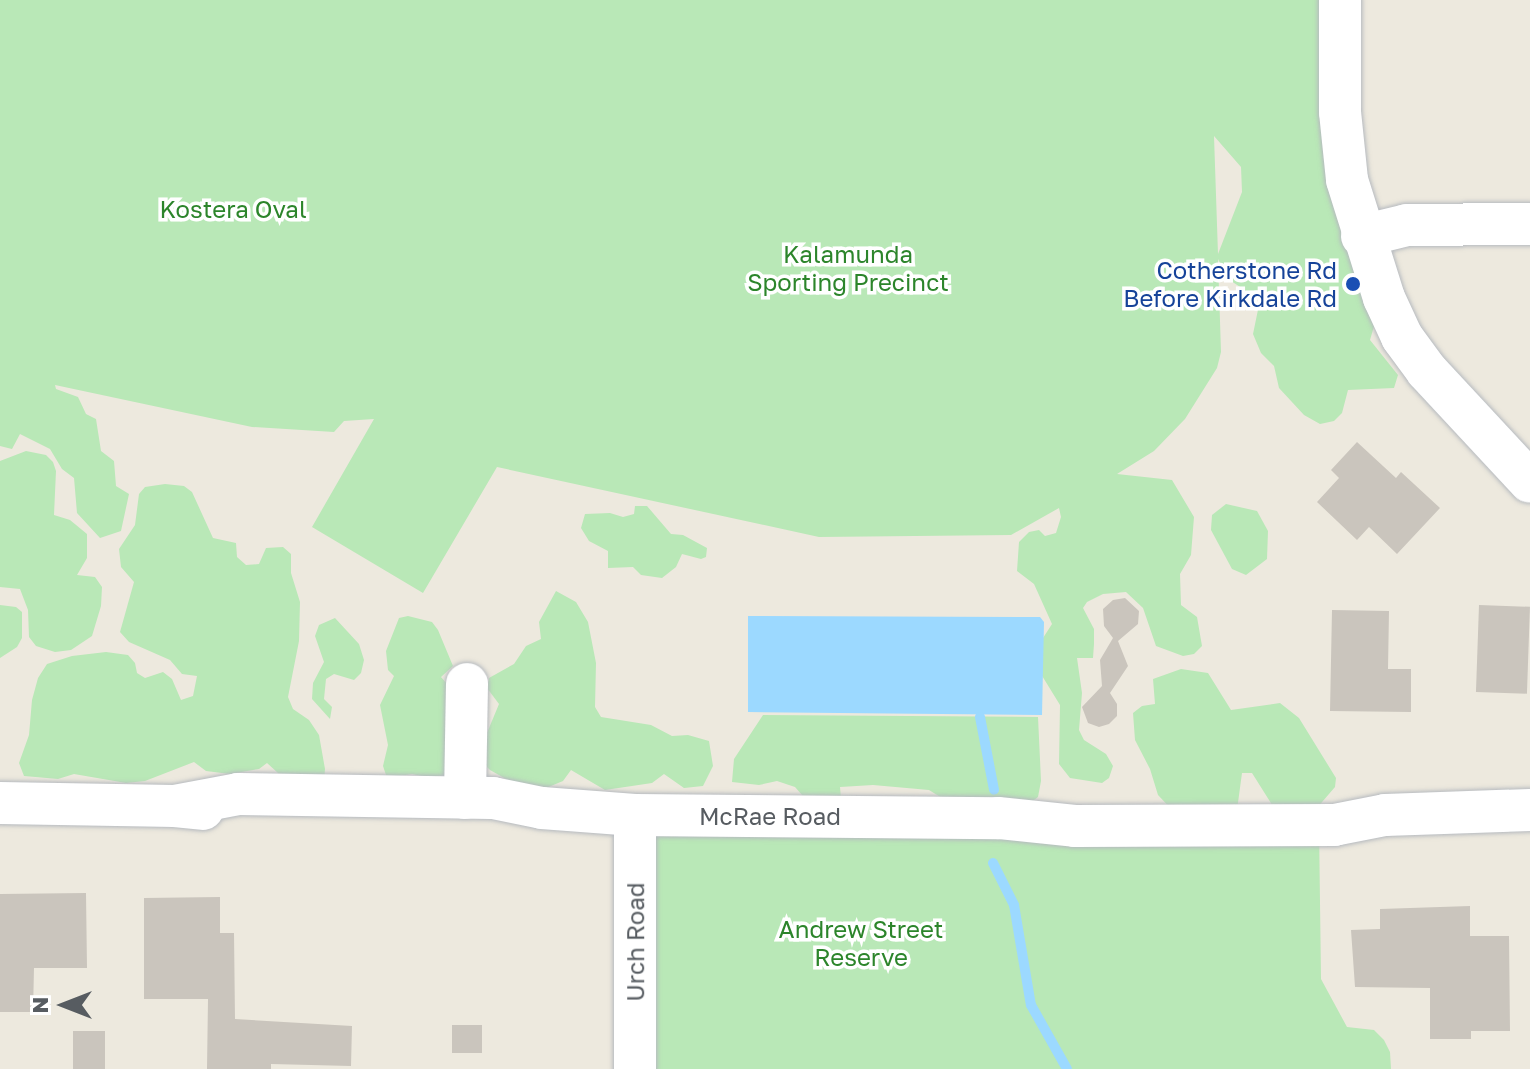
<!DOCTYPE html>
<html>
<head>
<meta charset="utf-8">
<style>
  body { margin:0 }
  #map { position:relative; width:1530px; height:1069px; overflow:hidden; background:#ede9de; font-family:"Golos Text",sans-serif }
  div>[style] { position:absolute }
  .green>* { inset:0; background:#b9e8b7 }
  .water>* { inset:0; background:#9cd9ff }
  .stream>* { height:10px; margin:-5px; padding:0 5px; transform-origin:5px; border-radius:5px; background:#9cd9ff }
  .building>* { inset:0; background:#cac5bd; transform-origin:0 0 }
  .roads { filter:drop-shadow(0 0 2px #b6babf) drop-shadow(0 0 2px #b6babf) }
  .minor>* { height:42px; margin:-21px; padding:0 21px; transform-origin:21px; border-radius:21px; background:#fff }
  .dots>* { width:22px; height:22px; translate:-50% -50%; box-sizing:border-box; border:4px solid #fff; border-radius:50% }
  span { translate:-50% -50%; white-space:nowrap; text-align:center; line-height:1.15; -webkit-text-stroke:7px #fff; paint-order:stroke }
  .park-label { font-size:24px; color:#2c852b }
  .transit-label { font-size:24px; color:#164399 }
  .right { translate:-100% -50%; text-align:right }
  .street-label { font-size:24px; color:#575c61 }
  .north { position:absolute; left:24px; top:965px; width:80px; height:80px; -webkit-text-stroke:6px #fff; paint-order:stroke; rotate:270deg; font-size:22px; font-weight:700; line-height:32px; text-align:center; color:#575c61 }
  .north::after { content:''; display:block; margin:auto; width:28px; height:36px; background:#575c61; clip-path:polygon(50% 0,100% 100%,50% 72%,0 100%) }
</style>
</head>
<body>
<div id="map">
  <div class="green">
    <i style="clip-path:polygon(evenodd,0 0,1337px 0,1377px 316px,1370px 340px,1398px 375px,1394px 388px,1348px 390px,1342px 413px,1334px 421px,1320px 424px,1304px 415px,1279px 388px,1274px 366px,1261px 353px,1253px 334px,1260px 300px,1228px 279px,1218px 259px,1221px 352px,1217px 368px,1185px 419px,1154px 451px,1117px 474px,1172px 480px,1194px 517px,1191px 555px,1180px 574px,1181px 605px,1197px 617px,1202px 646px,1194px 654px,1183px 656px,1156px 646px,1143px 608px,1126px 592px,1103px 594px,1087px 602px,1083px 608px,1094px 629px,1094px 644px,1093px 658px,1077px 658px,1082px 693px,1079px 730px,1084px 740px,1106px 754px,1113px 766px,1109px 778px,1102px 783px,1070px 778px,1059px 764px,1060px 705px,1036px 666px,1043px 638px,1052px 624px,1034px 584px,1017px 571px,1019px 542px,1029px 532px,1039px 530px,1045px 536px,1056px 533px,1061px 517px,1059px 508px,1011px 535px,819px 537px,497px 467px,423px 593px,312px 527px,374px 419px,344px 421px,334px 432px,252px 427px,55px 385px,56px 389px,78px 397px,86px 414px,96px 419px,101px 451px,114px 461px,116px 486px,129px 494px,121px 531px,100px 538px,77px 513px,74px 478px,62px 469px,50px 449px,20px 434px,12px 449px,0 446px,0 0,1214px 136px,1241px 167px,1242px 192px,1218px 254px,1214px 136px)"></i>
    <i style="clip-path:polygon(26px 451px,46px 455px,53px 462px,56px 471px,54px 515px,70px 520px,87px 534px,87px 558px,77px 575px,95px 577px,102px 587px,101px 606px,92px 636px,71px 650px,55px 652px,36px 646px,29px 637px,28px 610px,20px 589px,0 587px,0 461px)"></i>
    <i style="clip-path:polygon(165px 484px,184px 486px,192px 492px,213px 538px,236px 543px,237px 557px,246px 565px,259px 564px,266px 548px,283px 547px,291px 554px,291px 573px,300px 602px,299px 641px,288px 697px,293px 709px,309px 720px,319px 735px,325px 769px,324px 781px,289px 783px,267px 763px,259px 769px,230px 774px,206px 771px,194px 762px,145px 781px,126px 783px,74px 774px,58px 779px,24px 776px,19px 763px,29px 735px,32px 700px,38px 678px,47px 664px,72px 656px,106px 652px,128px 655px,135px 663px,137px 673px,145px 678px,163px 672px,172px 679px,181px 700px,193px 696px,197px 676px,182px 674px,170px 660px,129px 642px,120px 632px,134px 582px,121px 567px,119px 549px,135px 525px,139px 494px,145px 487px)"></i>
    <i style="clip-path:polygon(1226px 504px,1257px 511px,1268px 531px,1267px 559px,1246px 575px,1232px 569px,1211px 530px,1212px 515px)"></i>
    <i style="clip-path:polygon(635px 506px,647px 506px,671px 534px,683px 535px,707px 548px,706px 557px,701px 559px,682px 554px,676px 567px,662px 578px,641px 575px,633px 567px,608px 568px,608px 551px,589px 541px,581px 528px,585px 514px,610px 513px,623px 517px,634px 514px)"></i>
    <i style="clip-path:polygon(556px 591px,576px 602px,588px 622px,596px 663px,595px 707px,601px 717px,651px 725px,672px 736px,688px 735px,709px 741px,713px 766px,703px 786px,684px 788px,664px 774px,652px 783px,605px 790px,571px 770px,563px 781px,546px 788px,522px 788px,490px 770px,477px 757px,499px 704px,487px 688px,489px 678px,514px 664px,526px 646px,541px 639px,539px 622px)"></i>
    <i style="clip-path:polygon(0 605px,16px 607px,22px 612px,22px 638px,17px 647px,0 658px)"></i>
    <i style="clip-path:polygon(408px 616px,432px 622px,438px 630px,453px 666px,441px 677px,461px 700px,450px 774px,431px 778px,412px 774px,387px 778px,383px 766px,388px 745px,380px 705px,394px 676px,388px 670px,386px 651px,399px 618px)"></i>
    <i style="clip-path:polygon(335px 618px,359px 644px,364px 660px,361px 673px,354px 680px,334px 674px,326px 679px,324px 699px,332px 707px,330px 719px,312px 699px,313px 683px,324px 662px,315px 636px,319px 625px)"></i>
    <i style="clip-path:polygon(1181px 669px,1208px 673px,1231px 710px,1280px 703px,1299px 718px,1336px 778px,1335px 787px,1316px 809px,1276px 811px,1252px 773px,1242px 773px,1237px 810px,1174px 812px,1158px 795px,1150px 769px,1135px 740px,1133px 713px,1142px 706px,1155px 704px,1153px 679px)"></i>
    <i style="clip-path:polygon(763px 715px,1038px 717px,1041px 781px,1038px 797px,1026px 806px,950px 803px,929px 790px,873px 785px,840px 787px,841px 799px,809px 803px,795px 787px,777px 781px,759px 785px,732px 782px,734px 759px)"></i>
    <i style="clip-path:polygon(635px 815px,1319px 825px,1321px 979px,1347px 1027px,1374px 1030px,1384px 1040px,1390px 1052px,1391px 1069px,635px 1069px)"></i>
  </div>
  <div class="water">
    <i style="clip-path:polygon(748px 616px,1040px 617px,1044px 622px,1042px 715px,748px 712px)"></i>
  </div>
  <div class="stream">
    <i style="left:980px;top:717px;width:74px;rotate:79.1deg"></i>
    <i style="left:993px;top:863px;width:47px;rotate:63.4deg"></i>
    <i style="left:1014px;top:905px;width:101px;rotate:80.4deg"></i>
    <i style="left:1031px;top:1005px;width:73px;rotate:60.6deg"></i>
  </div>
  <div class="building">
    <i style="clip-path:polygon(1357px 442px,1396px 478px,1401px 472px,1440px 508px,1397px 554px,1369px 527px,1357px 540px,1317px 502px,1339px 478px,1331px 470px)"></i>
    <i style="clip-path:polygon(1125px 598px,1139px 611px,1138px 624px,1118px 641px,1128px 666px,1110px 693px,1117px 704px,1117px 716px,1109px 724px,1099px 727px,1088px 723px,1082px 707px,1102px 686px,1100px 660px,1113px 638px,1104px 626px,1103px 609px,1113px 600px)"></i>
    <i style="left:1479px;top:605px;width:51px;height:87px;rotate:2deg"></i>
    <i style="clip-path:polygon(1332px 610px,1389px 611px,1388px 669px,1411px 669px,1411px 712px,1330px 711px)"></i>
    <i style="clip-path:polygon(86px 893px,87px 968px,34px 968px,33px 1012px,0 1012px,0 894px)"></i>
    <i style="clip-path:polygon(220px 897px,220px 933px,234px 933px,235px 1019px,352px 1026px,351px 1066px,271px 1064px,271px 1069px,207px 1069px,208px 999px,144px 999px,144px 898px)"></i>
    <i style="clip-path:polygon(1470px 906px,1470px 936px,1509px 936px,1510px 1031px,1471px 1031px,1471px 1039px,1430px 1039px,1430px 988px,1355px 987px,1351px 930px,1380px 929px,1380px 909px)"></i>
    <i style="left:452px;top:1025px;width:30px;height:28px"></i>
    <i style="left:105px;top:1031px;width:38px;height:32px;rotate:90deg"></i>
  </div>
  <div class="roads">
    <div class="minor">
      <i style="left:1340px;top:0;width:112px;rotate:90deg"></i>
      <i style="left:1340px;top:112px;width:68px;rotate:84.1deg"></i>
      <i style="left:1347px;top:180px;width:124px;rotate:72.6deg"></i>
      <i style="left:1384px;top:298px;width:43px;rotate:65.2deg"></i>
      <i style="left:1402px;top:337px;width:42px;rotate:53.7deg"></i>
      <i style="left:1427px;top:371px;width:151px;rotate:47.1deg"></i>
      <i style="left:1362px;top:236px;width:46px;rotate:-13.7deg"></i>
      <i style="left:1407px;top:225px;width:123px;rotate:-0.5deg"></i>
      <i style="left:465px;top:798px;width:114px;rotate:-89deg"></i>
      <i style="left:0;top:803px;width:175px;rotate:1deg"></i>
      <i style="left:175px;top:806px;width:28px;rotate:6deg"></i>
      <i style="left:175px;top:806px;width:64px;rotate:-10.8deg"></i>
      <i style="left:238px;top:794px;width:255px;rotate:0.9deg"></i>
      <i style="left:493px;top:798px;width:50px;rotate:11.5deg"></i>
      <i style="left:542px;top:808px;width:93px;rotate:4.3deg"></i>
      <i style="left:635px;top:815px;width:363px;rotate:0.5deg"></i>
      <i style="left:998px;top:818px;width:77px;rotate:5.9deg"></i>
      <i style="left:1075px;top:826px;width:259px;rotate:-0.2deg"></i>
      <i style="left:1334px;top:825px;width:52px;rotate:-11.1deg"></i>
      <i style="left:1385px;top:815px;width:145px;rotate:-2deg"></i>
      <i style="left:635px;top:815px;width:254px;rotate:90deg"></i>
    </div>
  </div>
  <div class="dots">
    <i style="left:1353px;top:284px;background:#1a4fb4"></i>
  </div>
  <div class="park-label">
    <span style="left:233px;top:209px">Kostera Oval</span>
    <span style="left:848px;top:268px">Kalamunda<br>Sporting Precinct</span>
    <span style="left:861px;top:943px">Andrew Street<br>Reserve</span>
  </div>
  <div class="transit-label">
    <span class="right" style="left:1337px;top:284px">Cotherstone Rd<br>Before Kirkdale Rd</span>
  </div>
  <div class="street-label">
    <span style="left:770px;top:816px">McRae Road</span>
    <span style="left:635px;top:942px;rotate:-90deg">Urch Road</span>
  </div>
  <div class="north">N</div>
</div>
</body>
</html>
